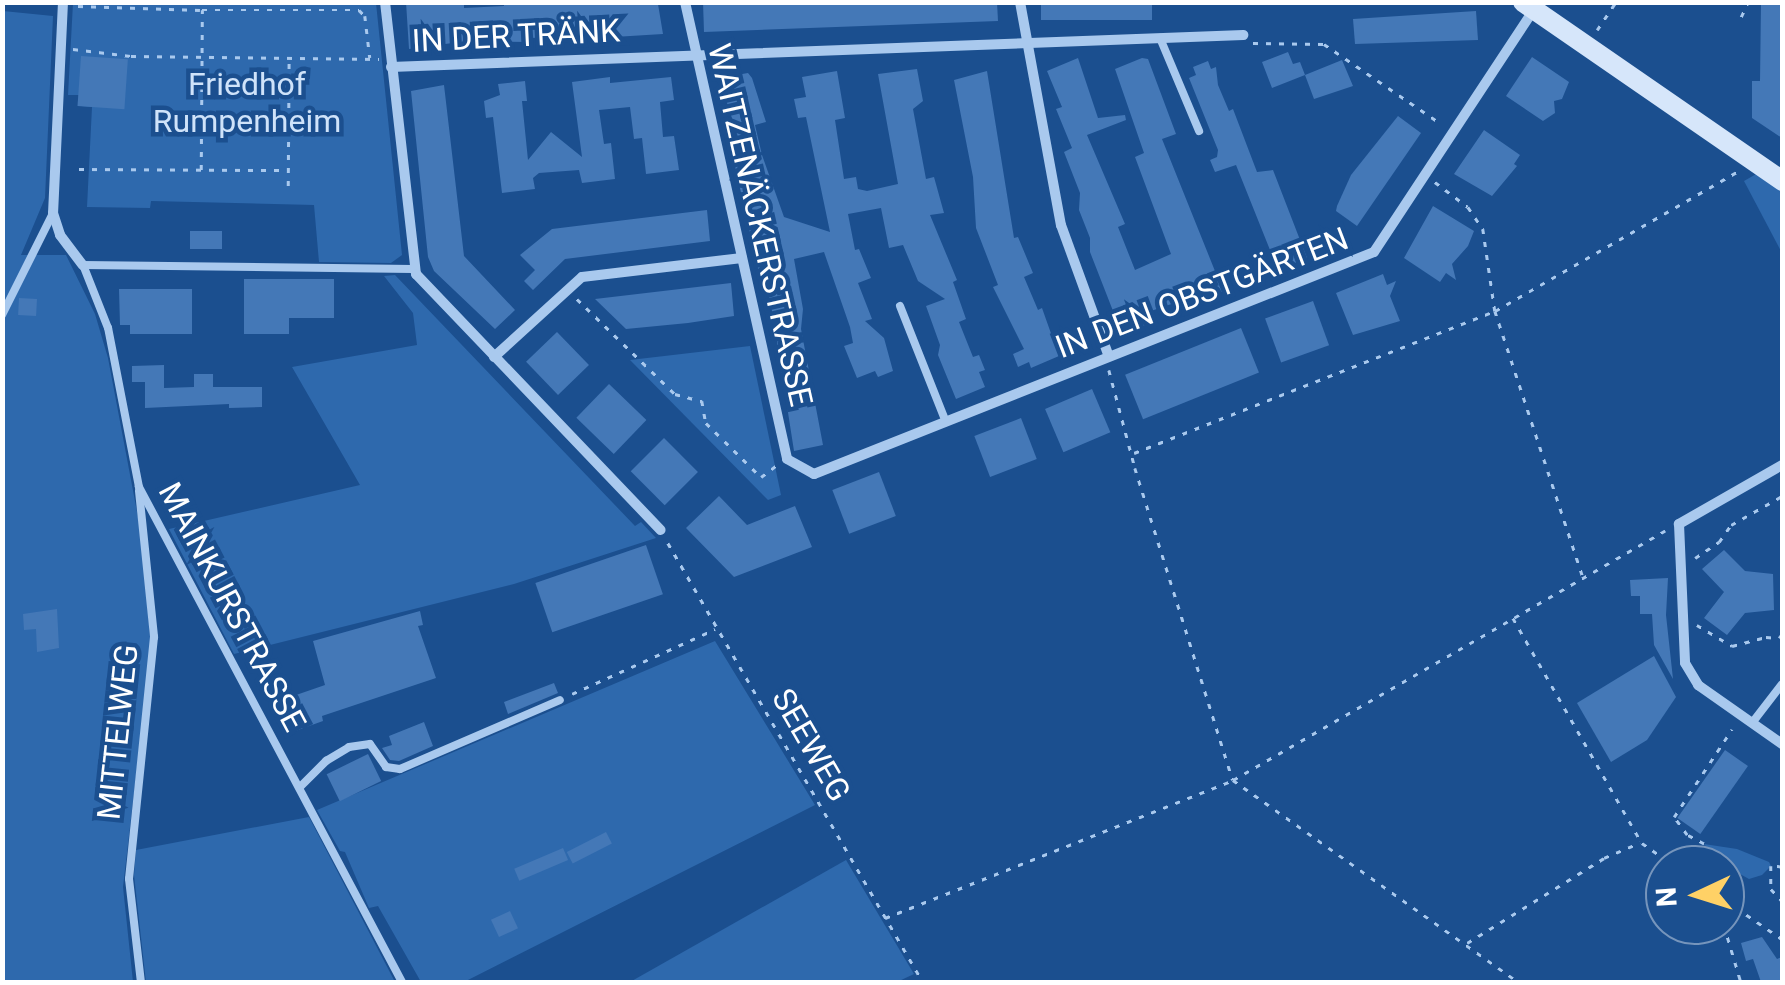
<!DOCTYPE html>
<html>
<head>
<meta charset="utf-8">
<style>
  body { margin:0 }
  #map { position:relative; width:1785px; height:985px; overflow:hidden; background:#1b4f8f; font-family:Roboto,sans-serif }
  div>[style] { position:absolute }
  .green>* { inset:0; background:#2e69ad }
  .building>* { inset:0; background:#4478b7; transform-origin:0 0 }
  .path>* { height:2.5px; margin-top:-1.25px; transform-origin:0; background:repeating-linear-gradient(90deg,#a9c9ee 0 5px,transparent 0 13px) }
  .lane>* { height:8px; margin:-4px; padding:0 4px; transform-origin:4px; border-radius:4px; background:#a9c9ee }
  .street>* { height:10px; margin:-5px; padding:0 5px; transform-origin:5px; border-radius:5px; background:#a9c9ee }
  .secondary>* { height:20px; margin:-10px; padding:0 10px; transform-origin:10px; border-radius:10px; background:#d6e6fa }
  span { translate:-50% -50%; white-space:nowrap; text-align:center; line-height:1.15; -webkit-text-stroke:9px #1b4f8f; paint-order:stroke }
  .street-label { font-size:32px; color:#fff }
  .park-label { font-size:32px; color:#cfe3fa }
  .frame { position:absolute; inset:0; border:5px solid #fff; pointer-events:none }
  .north { position:absolute; left:1645px; top:845px; width:100px; height:100px; box-sizing:border-box; background:#1b4f8f; border:2px solid #7695bc; border-radius:50%; rotate:266deg; font-size:28px; font-weight:700; line-height:40px; text-align:center; color:#fff }
  .north::after { content:''; display:block; margin:auto; width:35px; height:45px; background:#ffd166; clip-path:polygon(50% 0,100% 100%,50% 72%,0 100%) }
</style>
</head>
<body>
<div id="map">
  <div class="green">
    <i style="clip-path:polygon(73px 3px,376px 3px,402px 255px,391px 263px,319px 262px,314px 205px,151px 201px,150px 208px,87px 207px,92px 107px,81px 106px,81px 95px,68px 95px)"></i>
    <i style="clip-path:polygon(3px 11px,53px 16px,45px 198px,21px 255px,66px 255px,95px 314px,108px 358px,141px 533px,151px 647px,123px 887px,133px 982px,3px 982px)"></i>
    <i style="clip-path:polygon(1758px 173px,1782px 191px,1782px 253px,1744px 181px)"></i>
    <i style="clip-path:polygon(395px 275px,635px 526px,641px 522px,656px 538px,514px 584px,234px 654px,169px 529px,360px 485px,292px 367px,417px 345px,413px 313px,384px 276px)"></i>
    <i style="clip-path:polygon(750px 346px,781px 495px,768px 500px,630px 360px)"></i>
    <i style="clip-path:polygon(715px 641px,815px 805px,464px 982px,421px 982px,378px 906px,369px 908px,345px 852px,340px 851px,317px 810px)"></i>
    <i style="clip-path:polygon(309px 817px,395px 982px,146px 982px,134px 875px,136px 850px)"></i>
    <i style="clip-path:polygon(1704px 844px,1737px 849px,1769px 862px,1771px 866px,1762px 875px,1749px 879px,1720px 863px)"></i>
    <i style="clip-path:polygon(846px 860px,914px 974px,897px 982px,630px 982px)"></i>
  </div>
  <div class="building">
    <i style="clip-path:polygon(406px 2px,464px 2px,464px 8px,504px 6px,504px 2px,653px 3px,658px 4px,663px 34px,614px 37px,610px 41px,604px 36px,584px 35px,531px 38px,531px 42px,467px 41px,409px 49px)"></i>
    <i style="clip-path:polygon(703px 2px,997px 2px,998px 21px,704px 32px)"></i>
    <i style="left:1041px;top:2px;width:111px;height:18px"></i>
    <i style="clip-path:polygon(1761px 2px,1782px 2px,1782px 138px,1752px 118px,1752px 81px,1760px 81px)"></i>
    <i style="clip-path:polygon(1476px 11px,1478px 40px,1355px 44px,1353px 19px)"></i>
    <i style="clip-path:polygon(1288px 52px,1293px 64px,1300px 62px,1305px 75px,1342px 60px,1353px 86px,1314px 99px,1305px 75px,1272px 88px,1262px 62px)"></i>
    <i style="left:81px;top:56px;width:47px;height:50px;rotate:4deg"></i>
    <i style="clip-path:polygon(1532px 57px,1569px 82px,1562px 99px,1554px 101px,1555px 113px,1543px 121px,1506px 96px)"></i>
    <i style="clip-path:polygon(1078px 58px,1098px 118px,1125px 115px,1126px 120px,1087px 135px,1125px 224px,1118px 227px,1135px 270px,1171px 254px,1135px 157px,1144px 153px,1115px 69px,1142px 58px,1148px 59px,1176px 134px,1162px 139px,1223px 291px,1192px 304px,1189px 298px,1151px 311px,1155px 321px,1122px 334px,1090px 252px,1090px 238px,1079px 210px,1080px 193px,1064px 152px,1072px 148px,1056px 109px,1062px 107px,1047px 71px)"></i>
    <i style="clip-path:polygon(1208px 61px,1211px 69px,1216px 67px,1218px 85px,1229px 111px,1233px 109px,1257px 172px,1273px 170px,1307px 258px,1278px 270px,1236px 165px,1215px 172px,1210px 160px,1217px 157px,1218px 150px,1189px 78px,1196px 75px,1193px 67px)"></i>
    <i style="clip-path:polygon(917px 69px,923px 101px,913px 109px,923px 163px,926px 179px,934px 177px,944px 213px,930px 215px,957px 280px,953px 282px,966px 319px,959px 322px,973px 357px,979px 355px,985px 370px,979px 372px,985px 387px,956px 399px,938px 355px,940px 345px,926px 306px,945px 299px,918px 281px,903px 245px,889px 248px,881px 208px,848px 214px,855px 250px,859px 249px,871px 278px,858px 283px,872px 319px,865px 321px,884px 338px,893px 371px,878px 377px,875px 371px,857px 378px,844px 346px,853px 343px,850px 327px,824px 252px,794px 259px,803px 309px,801px 329px,823px 445px,794px 451px,773px 316px,766px 281px,761px 282px,729px 139px,738px 137px,719px 78px,748px 73px,752px 78px,766px 122px,755px 125px,762px 155px,784px 217px,830px 232px,806px 117px,798px 118px,794px 99px,806px 97px,802px 77px,837px 71px,845px 118px,835px 120px,844px 179px,856px 177px,858px 189px,867px 191px,898px 184px,878px 74px)"></i>
    <i style="clip-path:polygon(987px 71px,1014px 238px,1018px 237px,1033px 273px,1024px 277px,1038px 310px,1042px 308px,1059px 356px,1031px 368px,1029px 362px,1018px 367px,1013px 354px,1024px 349px,993px 287px,998px 285px,976px 228px,973px 177px,954px 80px)"></i>
    <i style="clip-path:polygon(610px 77px,610px 83px,671px 77px,674px 100px,660px 102px,663px 137px,674px 136px,679px 170px,646px 174px,642px 138px,634px 139px,630px 107px,599px 110px,604px 144px,611px 143px,615px 179px,582px 183px,579px 170px,539px 173px,533px 178px,535px 189px,502px 193px,493px 117px,486px 118px,484px 101px,500px 95px,498px 84px,525px 81px,527px 101px,522px 101px,528px 160px,551px 132px,582px 157px,572px 82px)"></i>
    <i style="clip-path:polygon(444px 85px,464px 256px,515px 310px,495px 329px,434px 271px,428px 257px,411px 91px)"></i>
    <i style="clip-path:polygon(1398px 116px,1421px 133px,1357px 226px,1336px 211px,1337px 206px,1351px 175px)"></i>
    <i style="clip-path:polygon(1484px 130px,1520px 155px,1514px 164px,1517px 166px,1492px 196px,1454px 174px)"></i>
    <i style="clip-path:polygon(1433px 206px,1474px 231px,1468px 246px,1452px 264px,1456px 280px,1446px 273px,1440px 282px,1404px 258px)"></i>
    <i style="clip-path:polygon(707px 210px,710px 241px,565px 259px,533px 290px,524px 281px,535px 270px,520px 255px,552px 229px)"></i>
    <i style="left:190px;top:231px;width:32px;height:18px"></i>
    <i style="clip-path:polygon(1383px 274px,1387px 285px,1396px 281px,1390px 296px,1400px 321px,1353px 335px,1336px 293px)"></i>
    <i style="clip-path:polygon(244px 279px,334px 279px,334px 318px,289px 318px,289px 334px,244px 334px)"></i>
    <i style="clip-path:polygon(731px 283px,734px 316px,688px 323px,626px 329px,595px 299px)"></i>
    <i style="clip-path:polygon(119px 289px,192px 289px,192px 334px,130px 334px,130px 325px,120px 325px)"></i>
    <i style="left:19px;top:298px;width:18px;height:17px;rotate:3deg"></i>
    <i style="left:1313px;top:301px;width:47px;height:51px;rotate:70deg"></i>
    <i style="left:1241px;top:328px;width:48px;height:125px;rotate:68deg"></i>
    <i style="left:557px;top:332px;width:46px;height:43px;rotate:46deg"></i>
    <i style="clip-path:polygon(164px 365px,164px 388px,194px 387px,194px 374px,213px 374px,213px 387px,262px 387px,262px 407px,229px 408px,229px 404px,145px 408px,145px 382px,132px 382px,132px 366px)"></i>
    <i style="left:609px;top:384px;width:52px;height:47px;rotate:44deg"></i>
    <i style="left:1092px;top:389px;width:47px;height:51px;rotate:67deg"></i>
    <i style="left:1021px;top:418px;width:44px;height:50px;rotate:69deg"></i>
    <i style="left:664px;top:438px;width:48px;height:47px;rotate:45deg"></i>
    <i style="left:879px;top:472px;width:47px;height:50px;rotate:69deg"></i>
    <i style="clip-path:polygon(719px 496px,747px 525px,795px 506px,812px 547px,734px 577px,686px 528px)"></i>
    <i style="left:646px;top:545px;width:52px;height:117px;rotate:71deg"></i>
    <i style="clip-path:polygon(1724px 550px,1745px 571px,1773px 574px,1774px 610px,1745px 613px,1727px 635px,1704px 618px,1724px 592px,1702px 569px)"></i>
    <i style="clip-path:polygon(1668px 578px,1666px 615px,1673px 679px,1654px 645px,1652px 614px,1640px 614px,1640px 596px,1631px 596px,1630px 580px)"></i>
    <i style="clip-path:polygon(57px 609px,59px 648px,37px 652px,36px 629px,24px 630px,23px 614px)"></i>
    <i style="clip-path:polygon(420px 611px,423px 625px,418px 626px,436px 678px,322px 716px,323px 721px,284px 735px,273px 703px,325px 685px,313px 641px)"></i>
    <i style="clip-path:polygon(1654px 656px,1676px 697px,1647px 740px,1611px 762px,1577px 703px)"></i>
    <i style="clip-path:polygon(554px 683px,558px 693px,508px 714px,504px 702px)"></i>
    <i style="clip-path:polygon(424px 722px,433px 746px,399px 761px,390px 760px,382px 748px,392px 745px,389px 736px)"></i>
    <i style="left:1725px;top:750px;width:28px;height:83px;rotate:35deg"></i>
    <i style="left:368px;top:754px;width:30px;height:46px;rotate:64deg"></i>
    <i style="left:606px;top:832px;width:13px;height:44px;rotate:63deg"></i>
    <i style="left:563px;top:848px;width:13px;height:53px;rotate:67deg"></i>
    <i style="left:510px;top:911px;width:19px;height:21px;rotate:65deg"></i>
    <i style="clip-path:polygon(1762px 937px,1777px 959px,1782px 957px,1782px 982px,1761px 982px,1753px 959px,1746px 961px,1741px 943px)"></i>
  </div>
  <div class="path">
    <i style="left:78px;top:6px;width:122px;rotate:1.9deg"></i>
    <i style="left:1741px;top:17px;width:17px;rotate:-65deg"></i>
    <i style="left:1597px;top:30px;width:34px;rotate:-56deg"></i>
    <i style="left:1253px;top:43px;width:71px;rotate:0.8deg"></i>
    <i style="left:1324px;top:44px;width:140px;rotate:34.3deg"></i>
    <i style="left:73px;top:49px;width:58px;rotate:6.9deg"></i>
    <i style="left:131px;top:56px;width:248px;rotate:0.7deg"></i>
    <i style="left:79px;top:169px;width:209px;rotate:0.3deg"></i>
    <i style="left:201px;top:170px;width:160px;rotate:-89.6deg"></i>
    <i style="left:202px;top:10px;width:157px"></i>
    <i style="left:359px;top:10px;width:8px;rotate:45deg"></i>
    <i style="left:365px;top:16px;width:42px;rotate:83.2deg"></i>
    <i style="left:1435px;top:182px;width:41px;rotate:37.1deg"></i>
    <i style="left:1468px;top:207px;width:27px;rotate:56deg"></i>
    <i style="left:1483px;top:229px;width:83px;rotate:81.7deg"></i>
    <i style="left:1495px;top:311px;width:280px;rotate:71.7deg"></i>
    <i style="left:288px;top:186px;width:128px;rotate:-89.6deg"></i>
    <i style="left:577px;top:299px;width:136px;rotate:44.1deg"></i>
    <i style="left:675px;top:394px;width:28px;rotate:15deg"></i>
    <i style="left:702px;top:401px;width:22px;rotate:80deg"></i>
    <i style="left:706px;top:423px;width:77px;rotate:44.5deg"></i>
    <i style="left:761px;top:477px;width:20px;rotate:-37deg"></i>
    <i style="left:1109px;top:370px;width:101px;rotate:75.1deg"></i>
    <i style="left:1135px;top:468px;width:327px;rotate:72.6deg"></i>
    <i style="left:1233px;top:780px;width:349px;rotate:35.3deg"></i>
    <i style="left:1134px;top:453px;width:388px;rotate:-21.5deg"></i>
    <i style="left:1495px;top:311px;width:279px;rotate:-29.9deg"></i>
    <i style="left:668px;top:543px;width:508px;rotate:59.85deg"></i>
    <i style="left:1695px;top:558px;width:29px;rotate:-34deg"></i>
    <i style="left:1719px;top:542px;width:21px;rotate:-55deg"></i>
    <i style="left:1731px;top:525px;width:59px;rotate:-29.6deg"></i>
    <i style="left:1513px;top:618px;width:259px;rotate:60.2deg"></i>
    <i style="left:1642px;top:843px;width:39px;rotate:35deg"></i>
    <i style="left:1697px;top:625px;width:41px;rotate:31deg"></i>
    <i style="left:1732px;top:646px;width:35px;rotate:-15deg"></i>
    <i style="left:1766px;top:637px;width:13px;rotate:4deg"></i>
    <i style="left:1779px;top:638px;width:5px;rotate:-53deg"></i>
    <i style="left:572px;top:694px;width:157px;rotate:-24.4deg"></i>
    <i style="left:1704px;top:844px;width:19px;rotate:-152deg"></i>
    <i style="left:1687px;top:835px;width:22px;rotate:-126deg"></i>
    <i style="left:1674px;top:817px;width:105px;rotate:-56.6deg"></i>
    <i style="left:1782px;top:867px;width:11px;rotate:-175deg"></i>
    <i style="left:1771px;top:866px;width:23px;rotate:90deg"></i>
    <i style="left:1771px;top:889px;width:16px;rotate:47deg"></i>
    <i style="left:1725px;top:900px;width:69px;rotate:34.4deg"></i>
    <i style="left:885px;top:918px;width:374px;rotate:-21.6deg"></i>
    <i style="left:1233px;top:780px;width:499px;rotate:-30deg"></i>
    <i style="left:1725px;top:920px;width:18px;rotate:-29deg"></i>
    <i style="left:1724px;top:925px;width:59px;rotate:73.4deg"></i>
    <i style="left:1467px;top:943px;width:161px;rotate:-31.8deg"></i>
    <i style="left:1604px;top:858px;width:39px;rotate:-23deg"></i>
  </div>
  <div class="lane">
    <i style="left:1160px;top:38px;width:101px;rotate:67.2deg"></i>
    <i style="left:900px;top:306px;width:125px;rotate:68.4deg"></i>
    <i style="left:2px;top:315px;width:114px;rotate:-63.4deg"></i>
    <i style="left:139px;top:491px;width:147px;rotate:84.1deg"></i>
    <i style="left:154px;top:637px;width:243px;rotate:95.9deg"></i>
    <i style="left:129px;top:879px;width:104px;rotate:83.4deg"></i>
    <i style="left:1752px;top:723px;width:49px;rotate:-52.4deg"></i>
    <i style="left:300px;top:787px;width:37px;rotate:-45deg"></i>
    <i style="left:326px;top:761px;width:27px;rotate:-31deg"></i>
    <i style="left:349px;top:747px;width:21px;rotate:-8deg"></i>
    <i style="left:370px;top:744px;width:28px;rotate:55deg"></i>
    <i style="left:386px;top:767px;width:14px;rotate:8deg"></i>
    <i style="left:400px;top:769px;width:174px;rotate:-23.3deg"></i>
    <i style="left:402px;top:982px;width:561px;rotate:-117.98deg"></i>
    <i style="left:139px;top:487px;width:162px;rotate:-101deg"></i>
    <i style="left:108px;top:328px;width:68px;rotate:-111.6deg"></i>
    <i style="left:83px;top:265px;width:330px;rotate:0.7deg"></i>
  </div>
  <div class="street">
    <i style="left:63px;top:2px;width:211px;rotate:92.7deg"></i>
    <i style="left:53px;top:213px;width:23px;rotate:72deg"></i>
    <i style="left:60px;top:235px;width:38px;rotate:53deg"></i>
    <i style="left:385px;top:2px;width:274px;rotate:83.5deg"></i>
    <i style="left:416px;top:274px;width:354px;rotate:46.3deg"></i>
    <i style="left:685px;top:2px;width:468px;rotate:77.4deg"></i>
    <i style="left:787px;top:459px;width:31px;rotate:29deg"></i>
    <i style="left:814px;top:474px;width:602px;rotate:-21.62deg"></i>
    <i style="left:1374px;top:252px;width:291px;rotate:-56.6deg"></i>
    <i style="left:1020px;top:2px;width:227px;rotate:79.6deg"></i>
    <i style="left:1061px;top:225px;width:137px;rotate:70deg"></i>
    <i style="left:391px;top:67px;width:853px;rotate:-2.15deg"></i>
    <i style="left:494px;top:357px;width:119px;rotate:-42.3deg"></i>
    <i style="left:582px;top:277px;width:161px;rotate:-6.8deg"></i>
    <i style="left:1782px;top:465px;width:119px;rotate:150.2deg"></i>
    <i style="left:1679px;top:524px;width:139px;rotate:87.5deg"></i>
    <i style="left:1685px;top:663px;width:26px;rotate:59deg"></i>
    <i style="left:1698px;top:685px;width:103px;rotate:35.1deg"></i>
  </div>
  <div class="secondary">
    <i style="left:1523px;top:2px;width:315px;rotate:34.6deg"></i>
  </div>
  <div class="street-label">
    <span style="left:516px;top:36px;rotate:-3deg">IN DER TRÄNK</span>
    <span style="left:760px;top:225px;rotate:77deg">WAITZENÄCKERSTRASSE</span>
    <span style="left:1202px;top:293px;rotate:-21deg">IN DEN OBSTGÄRTEN</span>
    <span style="left:232px;top:607px;rotate:62deg">MAINKURSTRASSE</span>
    <span style="left:118px;top:732px;rotate:-84deg">MITTELWEG</span>
    <span style="left:811px;top:745px;rotate:60deg">SEEWEG</span>
  </div>
  <div class="park-label">
    <span style="left:247px;top:103px">Friedhof<br>Rumpenheim</span>
  </div>
  <div class="frame"></div>
  <div class="north">N</div>
</div>
</body>
</html>
